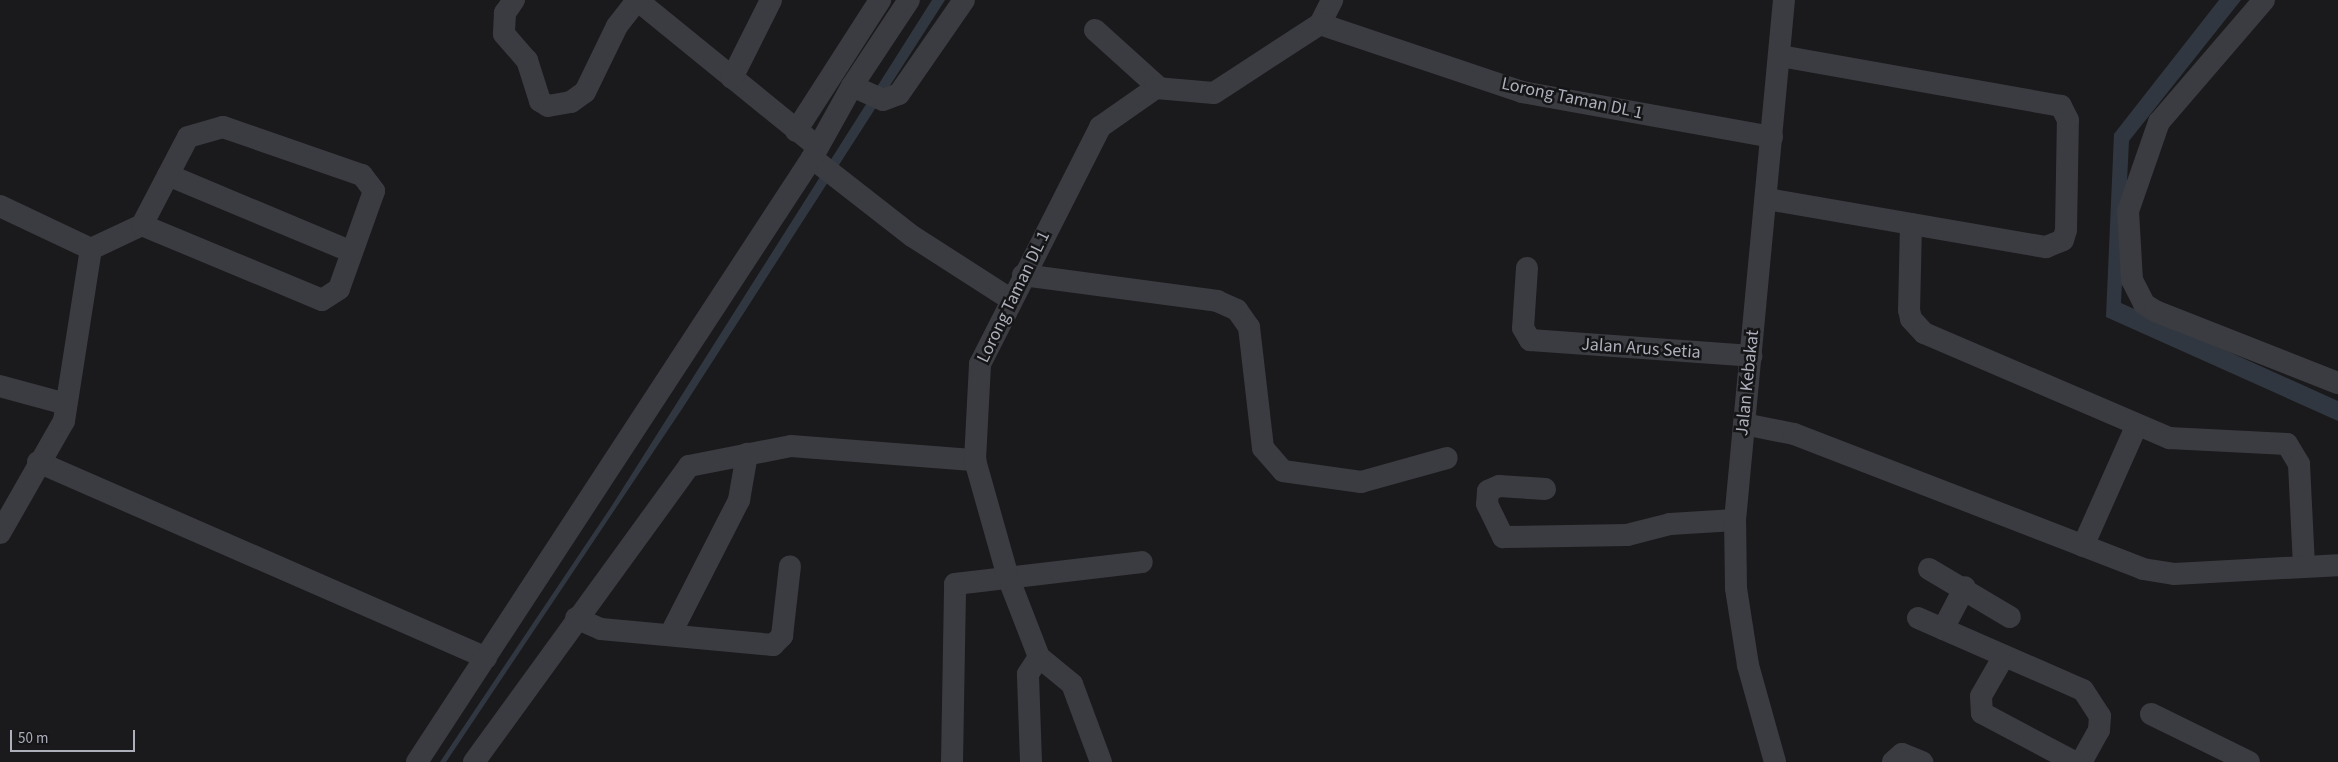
<!DOCTYPE html>
<html>
<head>
<meta charset="utf-8">
<style>
  body { margin:0 }
  #map { position:relative; width:2338px; height:762px; overflow:hidden; background:#1a1a1c; font-family:"Source Sans 3",sans-serif }
  div>[style] { position:absolute }
  .water>* { inset:0; background:#313740 }
  .minor>* { height:22px; margin:-11px; padding:0 11px; transform-origin:11px; border-radius:11px; background:#3b3c41 }
  span { translate:-50% -50%; white-space:nowrap; text-align:center; line-height:1.15; -webkit-text-stroke:5px #151517; paint-order:stroke }
  .street-label { font-size:18px; color:#adb0bb }
  .scale { position:absolute; left:10px; top:730px; width:125px; height:22px; box-sizing:border-box; border:2px solid #adb0bb; border-top:0; padding-left:6px; font-size:15px; line-height:18px; white-space:nowrap; color:#adb0bb; -webkit-text-stroke:4px #151517; paint-order:stroke }
</style>
</head>
<body>
<div id="map">
  <div class="water">
    <i style="clip-path:polygon(932px 0,945px 0,682px 409px,446px 762px,440px 762px,611px 507px)"></i>
    <i style="clip-path:polygon(2219px 0,2241px 0,2129px 141px,2121px 303px,2338px 401px,2338px 421px,2106px 317px,2114px 134px)"></i>
  </div>
  <div class="minor">
    <i style="left:514px;top:0;width:16px;rotate:125deg"></i>
    <i style="left:505px;top:13px;width:21px;rotate:93deg"></i>
    <i style="left:504px;top:34px;width:35px;rotate:49deg"></i>
    <i style="left:527px;top:60px;width:43px;rotate:72.4deg"></i>
    <i style="left:540px;top:101px;width:9px;rotate:32deg"></i>
    <i style="left:548px;top:106px;width:23px;rotate:-10deg"></i>
    <i style="left:571px;top:102px;width:17px;rotate:-36deg"></i>
    <i style="left:585px;top:92px;width:73px;rotate:-64.1deg"></i>
    <i style="left:617px;top:26px;width:33px;rotate:-52deg"></i>
    <i style="left:637px;top:0;width:233px;rotate:39.1deg"></i>
    <i style="left:2264px;top:0;width:161px;rotate:130.7deg"></i>
    <i style="left:2159px;top:122px;width:94px;rotate:109.2deg"></i>
    <i style="left:2128px;top:211px;width:69px;rotate:86.7deg"></i>
    <i style="left:2132px;top:280px;width:27px;rotate:63deg"></i>
    <i style="left:2144px;top:304px;width:13px;rotate:32deg"></i>
    <i style="left:2155px;top:311px;width:197px;rotate:21.5deg"></i>
    <i style="left:1320px;top:24px;width:27px;rotate:-63deg"></i>
    <i style="left:1095px;top:30px;width:85px;rotate:42.1deg"></i>
    <i style="left:732px;top:78px;width:87px;rotate:-63.4deg"></i>
    <i style="left:852px;top:86px;width:34px;rotate:24deg"></i>
    <i style="left:883px;top:100px;width:17px;rotate:-21deg"></i>
    <i style="left:899px;top:94px;width:114px;rotate:-55.3deg"></i>
    <i style="left:796px;top:131px;width:156px;rotate:-57.3deg"></i>
    <i style="left:812px;top:158px;width:127px;rotate:38deg"></i>
    <i style="left:912px;top:236px;width:117px;rotate:32.7deg"></i>
    <i style="left:168px;top:175px;width:199px;rotate:22.7deg"></i>
    <i style="left:1767px;top:199px;width:283px;rotate:9.8deg"></i>
    <i style="left:2046px;top:247px;width:18px;rotate:-22deg"></i>
    <i style="left:2063px;top:240px;width:10px;rotate:-73deg"></i>
    <i style="left:2066px;top:230px;width:110px;rotate:-89deg"></i>
    <i style="left:2068px;top:120px;width:16px;rotate:-117deg"></i>
    <i style="left:2061px;top:106px;width:285px;rotate:-169.9deg"></i>
    <i style="left:0;top:206px;width:101px;rotate:25.3deg"></i>
    <i style="left:91px;top:249px;width:56px;rotate:-25.2deg"></i>
    <i style="left:142px;top:225px;width:99px;rotate:-62.4deg"></i>
    <i style="left:188px;top:137px;width:36px;rotate:-16deg"></i>
    <i style="left:223px;top:127px;width:147px;rotate:19.1deg"></i>
    <i style="left:362px;top:175px;width:20px;rotate:53deg"></i>
    <i style="left:374px;top:191px;width:104px;rotate:109.7deg"></i>
    <i style="left:339px;top:289px;width:20px;rotate:147deg"></i>
    <i style="left:322px;top:300px;width:195px;rotate:-157.4deg"></i>
    <i style="left:1911px;top:224px;width:86px;rotate:91.3deg"></i>
    <i style="left:1909px;top:310px;width:9px;rotate:77deg"></i>
    <i style="left:1911px;top:319px;width:19px;rotate:47deg"></i>
    <i style="left:1924px;top:333px;width:267px;rotate:23.2deg"></i>
    <i style="left:2169px;top:438px;width:118px;rotate:2.9deg"></i>
    <i style="left:2287px;top:444px;width:23px;rotate:59deg"></i>
    <i style="left:2299px;top:464px;width:103px;rotate:87.2deg"></i>
    <i style="left:1527px;top:268px;width:60px;rotate:93.8deg"></i>
    <i style="left:1523px;top:328px;width:14px;rotate:60deg"></i>
    <i style="left:1530px;top:340px;width:222px;rotate:4.1deg"></i>
    <i style="left:1023px;top:275px;width:196px;rotate:7.6deg"></i>
    <i style="left:1217px;top:301px;width:22px;rotate:24deg"></i>
    <i style="left:1237px;top:310px;width:21px;rotate:55deg"></i>
    <i style="left:1249px;top:327px;width:122px;rotate:83.4deg"></i>
    <i style="left:1263px;top:448px;width:30px;rotate:49deg"></i>
    <i style="left:1283px;top:471px;width:79px;rotate:8deg"></i>
    <i style="left:1361px;top:482px;width:89px;rotate:-15.6deg"></i>
    <i style="left:0;top:386px;width:68px;rotate:15.3deg"></i>
    <i style="left:1744px;top:424px;width:51px;rotate:11.3deg"></i>
    <i style="left:1794px;top:434px;width:374px;rotate:21.1deg"></i>
    <i style="left:2143px;top:569px;width:31px;rotate:9deg"></i>
    <i style="left:2174px;top:574px;width:164px;rotate:-3.1deg"></i>
    <i style="left:38px;top:462px;width:489px;rotate:23.6deg"></i>
    <i style="left:1545px;top:489px;width:46px;rotate:-176.3deg"></i>
    <i style="left:1499px;top:486px;width:12px;rotate:156deg"></i>
    <i style="left:1488px;top:491px;width:13px;rotate:94deg"></i>
    <i style="left:1487px;top:504px;width:37px;rotate:64deg"></i>
    <i style="left:1503px;top:537px;width:124px;rotate:-0.9deg"></i>
    <i style="left:1627px;top:535px;width:44px;rotate:-14.3deg"></i>
    <i style="left:1670px;top:524px;width:65px;rotate:-3.5deg"></i>
    <i style="left:0;top:533px;width:129px;rotate:-60.3deg"></i>
    <i style="left:64px;top:421px;width:174px;rotate:-81.1deg"></i>
    <i style="left:2083px;top:546px;width:130px;rotate:-66deg"></i>
    <i style="left:1929px;top:569px;width:94px;rotate:30.7deg"></i>
    <i style="left:576px;top:618px;width:27px;rotate:24deg"></i>
    <i style="left:601px;top:629px;width:173px;rotate:5.3deg"></i>
    <i style="left:773px;top:645px;width:13px;rotate:-45deg"></i>
    <i style="left:782px;top:636px;width:70px;rotate:-83.5deg"></i>
    <i style="left:1918px;top:618px;width:180px;rotate:23.6deg"></i>
    <i style="left:2083px;top:690px;width:31px;rotate:57deg"></i>
    <i style="left:2100px;top:716px;width:14px;rotate:94deg"></i>
    <i style="left:2099px;top:730px;width:37px;rotate:119deg"></i>
    <i style="left:1943px;top:629px;width:47px;rotate:-62.4deg"></i>
    <i style="left:670px;top:635px;width:152px;rotate:-62.9deg"></i>
    <i style="left:739px;top:500px;width:47px;rotate:-80.1deg"></i>
    <i style="left:2004px;top:656px;width:46px;rotate:119.9deg"></i>
    <i style="left:1981px;top:696px;width:17px;rotate:87deg"></i>
    <i style="left:1982px;top:713px;width:104px;rotate:28deg"></i>
    <i style="left:2151px;top:714px;width:109px;rotate:26.1deg"></i>
    <i style="left:417px;top:762px;width:722px;rotate:-56.82deg"></i>
    <i style="left:812px;top:158px;width:82px;rotate:-60.9deg"></i>
    <i style="left:852px;top:86px;width:103px;rotate:-56.5deg"></i>
    <i style="left:474px;top:762px;width:366px;rotate:-54deg"></i>
    <i style="left:689px;top:466px;width:104px;rotate:-11.1deg"></i>
    <i style="left:791px;top:446px;width:185px;rotate:4.4deg"></i>
    <i style="left:952px;top:762px;width:178px;rotate:-89deg"></i>
    <i style="left:955px;top:584px;width:188px;rotate:-6.7deg"></i>
    <i style="left:1031px;top:762px;width:88px;rotate:-92deg"></i>
    <i style="left:1028px;top:674px;width:20px;rotate:-57deg"></i>
    <i style="left:1101px;top:762px;width:83px;rotate:-110.4deg"></i>
    <i style="left:1072px;top:684px;width:43px;rotate:-140.7deg"></i>
    <i style="left:1039px;top:657px;width:86px;rotate:-111.2deg"></i>
    <i style="left:1008px;top:577px;width:122px;rotate:-105.8deg"></i>
    <i style="left:975px;top:460px;width:96px;rotate:-87deg"></i>
    <i style="left:980px;top:364px;width:266px;rotate:-63.1deg"></i>
    <i style="left:1100px;top:127px;width:68px;rotate:-34.9deg"></i>
    <i style="left:1156px;top:88px;width:58px;rotate:4.9deg"></i>
    <i style="left:1214px;top:93px;width:126px;rotate:-33.1deg"></i>
    <i style="left:1320px;top:24px;width:213px;rotate:18.6deg"></i>
    <i style="left:1522px;top:92px;width:254px;rotate:10.2deg"></i>
    <i style="left:1775px;top:762px;width:101px;rotate:-105.6deg"></i>
    <i style="left:1748px;top:665px;width:78px;rotate:-98.9deg"></i>
    <i style="left:1736px;top:588px;width:68px;rotate:-90.8deg"></i>
    <i style="left:1735px;top:520px;width:522px;rotate:-84.62deg"></i>
    <i style="left:1893px;top:762px;width:12px;rotate:-42deg"></i>
    <i style="left:1902px;top:754px;width:22px;rotate:22deg"></i>
  </div>
  <div class="street-label">
    <span style="left:1572px;top:99px;rotate:12deg">Lorong Taman DL 1</span>
    <span style="left:1014px;top:297px;rotate:-64deg">Lorong Taman DL 1</span>
    <span style="left:1641px;top:349px;rotate:4deg">Jalan Arus Setia</span>
    <span style="left:1748px;top:383px;rotate:-84deg">Jalan Kebakat</span>
  </div>
  <div class="scale">50 m</div>
</div>
</body>
</html>
